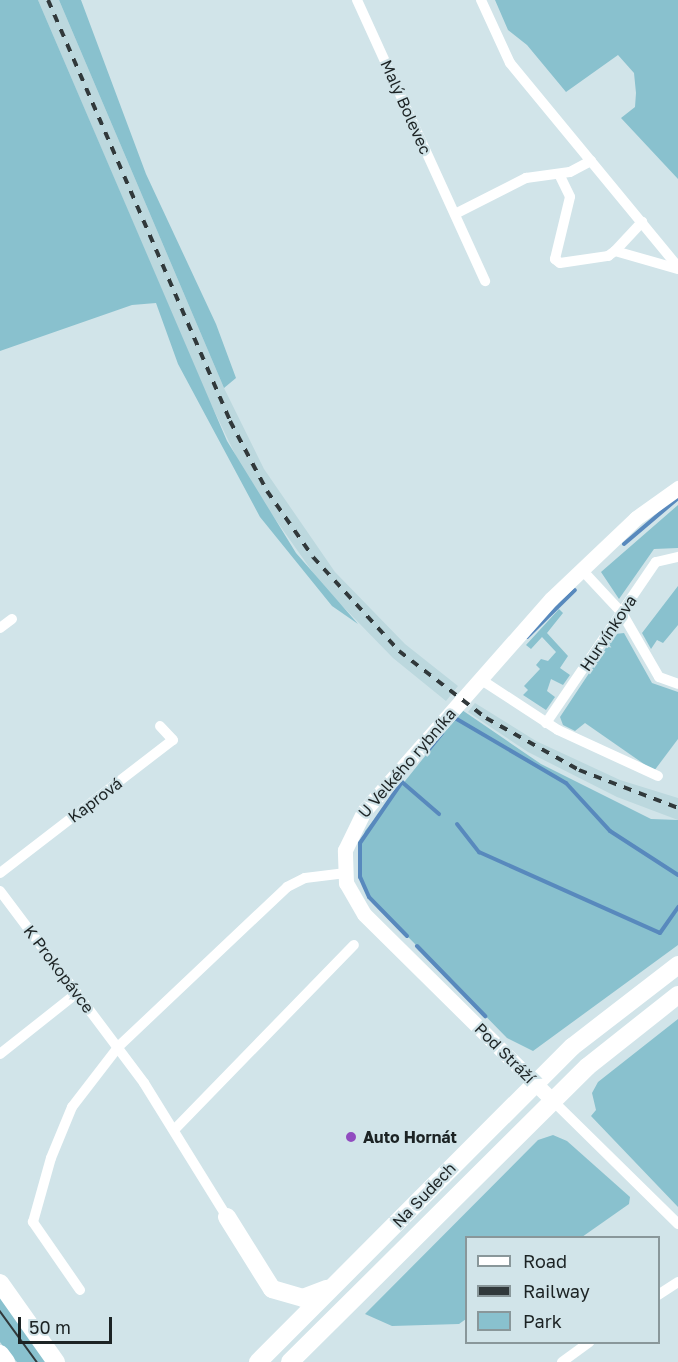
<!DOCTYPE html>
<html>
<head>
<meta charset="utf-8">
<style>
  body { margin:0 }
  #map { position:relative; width:678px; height:1362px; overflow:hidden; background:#d1e4e9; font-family:"Golos Text",sans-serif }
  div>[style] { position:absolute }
  .built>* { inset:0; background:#bcd8de }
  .green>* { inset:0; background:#89c1ce }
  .stream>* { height:4px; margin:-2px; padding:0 2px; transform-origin:2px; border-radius:2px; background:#5889bd }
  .street>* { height:10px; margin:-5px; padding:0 5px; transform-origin:5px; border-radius:5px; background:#fff }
  .secondary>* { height:15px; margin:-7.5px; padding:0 7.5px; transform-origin:7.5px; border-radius:7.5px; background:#fff }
  .primary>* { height:18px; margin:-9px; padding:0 9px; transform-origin:9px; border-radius:9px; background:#fff }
  .tram>* { height:1.5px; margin:-0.75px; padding:0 0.75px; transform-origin:0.75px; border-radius:0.75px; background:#31393b }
  .rail>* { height:4px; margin-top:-2px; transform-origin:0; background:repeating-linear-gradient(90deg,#31393b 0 8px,transparent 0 16px) }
  .dots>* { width:16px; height:16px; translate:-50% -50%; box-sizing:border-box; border:3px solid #d1e4e9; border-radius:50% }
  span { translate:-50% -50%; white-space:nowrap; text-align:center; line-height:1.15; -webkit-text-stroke:4.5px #d1e4e9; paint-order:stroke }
  .street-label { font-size:16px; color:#1c2324 }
  .poi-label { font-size:16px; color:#1c2324; font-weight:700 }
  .left { translate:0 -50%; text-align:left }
  .legend { position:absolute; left:465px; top:1236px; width:195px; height:108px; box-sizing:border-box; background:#d1e4e9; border:2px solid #89979a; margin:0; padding:8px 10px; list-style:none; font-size:18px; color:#1c2324 }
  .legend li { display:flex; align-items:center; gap:12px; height:30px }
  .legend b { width:30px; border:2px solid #89979a }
  .scale { position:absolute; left:18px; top:1317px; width:94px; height:27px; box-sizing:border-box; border:3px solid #1c2324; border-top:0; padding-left:8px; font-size:18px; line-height:21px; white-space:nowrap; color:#1c2324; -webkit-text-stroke:4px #d1e4e9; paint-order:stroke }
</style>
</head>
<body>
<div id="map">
  <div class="built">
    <i style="clip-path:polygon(38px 0,59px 0,224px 388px,264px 469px,335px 572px,405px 644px,458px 686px,446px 701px,393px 658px,321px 584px,247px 479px,207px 396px)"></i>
    <i style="clip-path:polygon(475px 703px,536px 741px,620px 780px,678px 798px,678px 820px,617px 797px,528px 752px,468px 712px)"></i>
  </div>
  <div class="green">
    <i style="clip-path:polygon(0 0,38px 0,227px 441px,296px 553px,358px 624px,332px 606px,260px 517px,178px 364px,156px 303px,132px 305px,0 351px)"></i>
    <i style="clip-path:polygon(59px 0,81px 0,146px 174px,216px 324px,236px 378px,224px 388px)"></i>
    <i style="clip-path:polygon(495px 0,678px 0,678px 179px,621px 118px,635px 107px,636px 93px,634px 73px,618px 55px,566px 92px,527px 45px,508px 30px)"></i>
    <i style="clip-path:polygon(678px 505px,678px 548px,654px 549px,619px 599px,601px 572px)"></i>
    <i style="clip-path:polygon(678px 586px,678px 625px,663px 643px,657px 640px,651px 649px,642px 633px)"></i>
    <i style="clip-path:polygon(559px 609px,563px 613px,547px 633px,568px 656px,560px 668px,570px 675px,563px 685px,551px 679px,547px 691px,555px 697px,546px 710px,523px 695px,528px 690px,524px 686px,540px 669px,536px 665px,541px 659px,548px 661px,556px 652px,542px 637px,531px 649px,526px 645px)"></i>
    <i style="clip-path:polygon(624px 633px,652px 683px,678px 692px,678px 739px,654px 771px,585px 723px,575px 731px,563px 725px,560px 717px,615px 634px)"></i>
    <i style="clip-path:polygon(462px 710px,541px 764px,651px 819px,678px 820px,678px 945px,533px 1051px,507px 1038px,369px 897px,360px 877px,358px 856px,365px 831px)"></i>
    <i style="clip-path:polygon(678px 1019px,678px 1207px,591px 1116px,596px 1110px,592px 1093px,598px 1082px)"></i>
    <i style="clip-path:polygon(553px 1135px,567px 1141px,630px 1197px,629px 1204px,582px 1237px,466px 1238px,466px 1319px,459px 1324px,392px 1326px,365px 1314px,538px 1140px)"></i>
    <i style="clip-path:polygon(0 1294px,49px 1362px,17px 1362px,5px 1349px,0 1342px)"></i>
  </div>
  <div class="stream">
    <i style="left:624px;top:544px;width:71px;rotate:-40.4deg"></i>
    <i style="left:527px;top:637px;width:67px;rotate:-44.4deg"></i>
    <i style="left:455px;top:718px;width:129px;rotate:30.4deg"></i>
    <i style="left:566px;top:783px;width:65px;rotate:47.5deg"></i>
    <i style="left:610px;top:831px;width:81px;rotate:32.9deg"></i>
    <i style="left:426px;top:753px;width:26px;rotate:-51deg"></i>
    <i style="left:457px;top:824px;width:36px;rotate:52deg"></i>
    <i style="left:479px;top:852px;width:198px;rotate:24.1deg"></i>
    <i style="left:660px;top:933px;width:32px;rotate:-55deg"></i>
    <i style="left:407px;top:936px;width:54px;rotate:-134.3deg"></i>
    <i style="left:369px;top:897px;width:22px;rotate:-114deg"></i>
    <i style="left:360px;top:877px;width:34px;rotate:-90deg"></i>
    <i style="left:360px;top:843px;width:74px;rotate:-55.5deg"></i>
    <i style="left:402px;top:782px;width:49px;rotate:40.9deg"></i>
    <i style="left:417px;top:946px;width:98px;rotate:45.8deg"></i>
  </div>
  <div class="street">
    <i style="left:357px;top:0;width:309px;rotate:65.5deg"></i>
    <i style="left:481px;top:0;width:69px;rotate:65.3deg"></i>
    <i style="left:510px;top:63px;width:264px;rotate:50.5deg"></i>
    <i style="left:559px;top:174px;width:25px;rotate:64deg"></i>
    <i style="left:570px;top:197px;width:64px;rotate:103.6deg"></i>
    <i style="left:555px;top:259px;width:6px;rotate:39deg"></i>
    <i style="left:560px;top:263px;width:49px;rotate:-8.3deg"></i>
    <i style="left:608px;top:256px;width:9px;rotate:-36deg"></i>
    <i style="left:615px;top:251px;width:66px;rotate:15.9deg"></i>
    <i style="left:455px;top:214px;width:80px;rotate:-26.9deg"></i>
    <i style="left:526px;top:178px;width:44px;rotate:-7.8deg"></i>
    <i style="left:570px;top:172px;width:24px;rotate:-28deg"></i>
    <i style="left:615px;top:251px;width:40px;rotate:-47deg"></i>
    <i style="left:582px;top:570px;width:59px;rotate:47.1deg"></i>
    <i style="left:622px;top:613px;width:74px;rotate:60deg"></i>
    <i style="left:659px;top:677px;width:20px;rotate:20deg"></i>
    <i style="left:0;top:628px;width:15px;rotate:-37deg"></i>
    <i style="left:480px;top:679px;width:93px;rotate:33.2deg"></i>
    <i style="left:558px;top:730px;width:110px;rotate:24.7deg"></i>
    <i style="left:546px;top:723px;width:195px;rotate:-55.7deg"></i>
    <i style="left:656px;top:562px;width:23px;rotate:-13deg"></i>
    <i style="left:0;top:873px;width:218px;rotate:-37.6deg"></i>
    <i style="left:173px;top:740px;width:19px;rotate:-133deg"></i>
    <i style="left:0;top:891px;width:240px;rotate:53.1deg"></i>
    <i style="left:144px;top:1083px;width:158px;rotate:58.2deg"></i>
    <i style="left:0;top:1054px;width:98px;rotate:-38.4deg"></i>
    <i style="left:552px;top:1100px;width:177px;rotate:44.5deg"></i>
    <i style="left:174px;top:1130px;width:258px;rotate:-45.8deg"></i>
    <i style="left:80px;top:1290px;width:83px;rotate:-124.7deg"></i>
    <i style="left:33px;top:1222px;width:66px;rotate:-74.3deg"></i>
    <i style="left:51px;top:1158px;width:55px;rotate:-67.6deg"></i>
    <i style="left:72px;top:1107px;width:77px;rotate:-52.4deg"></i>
    <i style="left:119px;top:1046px;width:231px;rotate:-43.4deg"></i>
    <i style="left:287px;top:887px;width:20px;rotate:-27deg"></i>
    <i style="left:305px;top:878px;width:39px;rotate:-7deg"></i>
    <i style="left:658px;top:1295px;width:24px;rotate:-33deg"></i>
    <i style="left:562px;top:1362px;width:34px;rotate:-36deg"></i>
  </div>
  <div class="secondary">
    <i style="left:552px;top:1100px;width:264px;rotate:-135.3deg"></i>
    <i style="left:364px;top:914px;width:36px;rotate:-120deg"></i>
    <i style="left:346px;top:883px;width:33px;rotate:-92deg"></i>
    <i style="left:345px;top:850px;width:43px;rotate:-64deg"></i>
    <i style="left:364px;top:811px;width:283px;rotate:-48.6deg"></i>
    <i style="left:551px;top:599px;width:117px;rotate:-43.6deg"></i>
    <i style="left:636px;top:518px;width:52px;rotate:-35.5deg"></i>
  </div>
  <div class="primary">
    <i style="left:227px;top:1217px;width:85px;rotate:58deg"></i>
    <i style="left:272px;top:1289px;width:32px;rotate:16deg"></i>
    <i style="left:303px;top:1298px;width:26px;rotate:-21deg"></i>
    <i style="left:0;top:1283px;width:97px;rotate:54.7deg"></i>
    <i style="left:0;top:1354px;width:10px;rotate:53deg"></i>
    <i style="left:258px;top:1362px;width:445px;rotate:-45.1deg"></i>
    <i style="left:572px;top:1047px;width:134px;rotate:-37.7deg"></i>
    <i style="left:290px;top:1362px;width:419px;rotate:-44.8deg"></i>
    <i style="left:587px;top:1067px;width:116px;rotate:-38.4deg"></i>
  </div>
  <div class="tram">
    <i style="left:0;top:1311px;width:63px;rotate:54deg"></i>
  </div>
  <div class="rail">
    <i style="left:48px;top:0;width:459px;rotate:66.6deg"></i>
    <i style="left:230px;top:421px;width:79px;rotate:62.1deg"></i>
    <i style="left:267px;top:491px;width:80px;rotate:55.1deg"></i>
    <i style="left:313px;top:557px;width:127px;rotate:47.5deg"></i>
    <i style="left:399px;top:651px;width:110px;rotate:37.6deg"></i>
    <i style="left:486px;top:718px;width:107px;rotate:29.2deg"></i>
    <i style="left:579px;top:770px;width:106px;rotate:21deg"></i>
  </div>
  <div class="dots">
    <i style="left:351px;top:1137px;background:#914cc0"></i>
  </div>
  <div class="street-label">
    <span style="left:406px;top:107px;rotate:66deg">Malý Bolevec</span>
    <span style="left:608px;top:633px;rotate:-56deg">Hurvínkova</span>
    <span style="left:407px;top:763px;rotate:-49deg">U Velkého rybníka</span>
    <span style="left:95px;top:800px;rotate:-37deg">Kaprová</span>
    <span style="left:59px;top:969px;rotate:53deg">K Prokopávce</span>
    <span style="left:505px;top:1053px;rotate:45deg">Pod Stráží</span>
    <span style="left:424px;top:1195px;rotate:-46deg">Na Sudech</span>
  </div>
  <div class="poi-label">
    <span class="left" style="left:363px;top:1137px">Auto Hornát</span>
  </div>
  <ul class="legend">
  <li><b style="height:8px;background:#fff"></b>Road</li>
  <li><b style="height:8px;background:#31393b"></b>Railway</li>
  <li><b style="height:16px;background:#89c1ce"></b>Park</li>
  </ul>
  <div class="scale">50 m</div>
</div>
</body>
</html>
